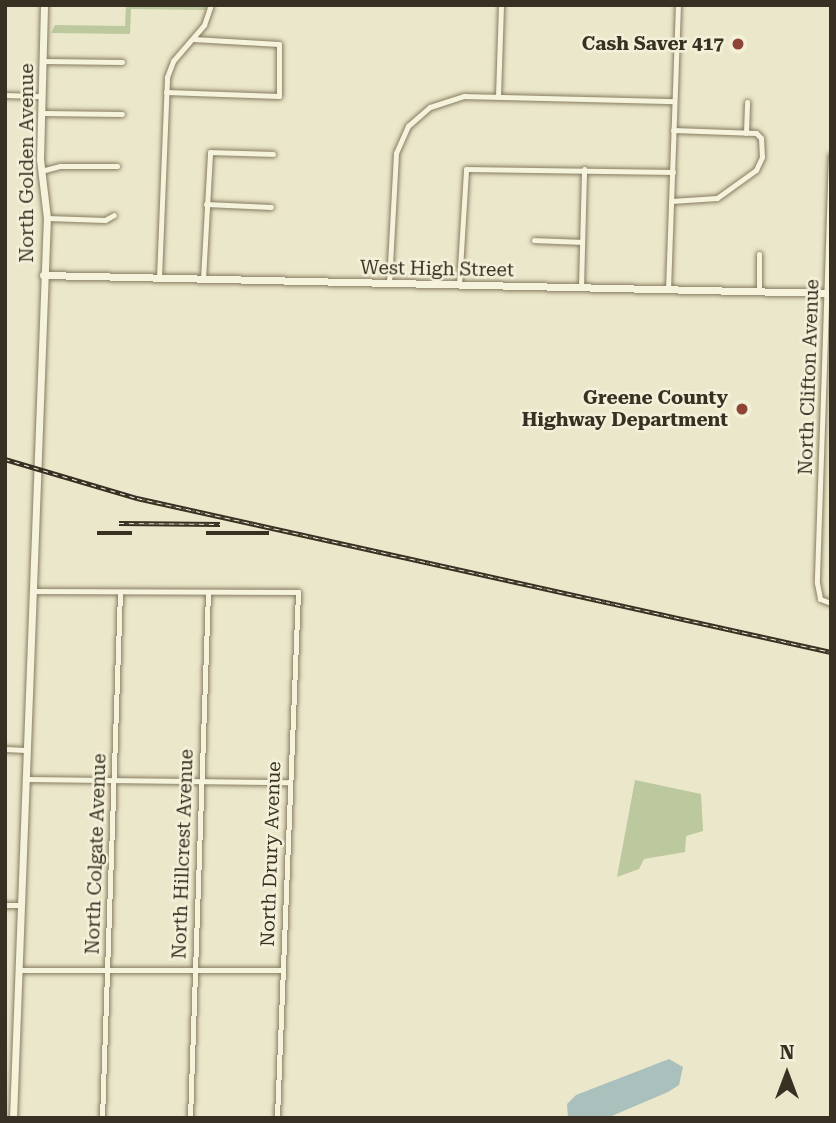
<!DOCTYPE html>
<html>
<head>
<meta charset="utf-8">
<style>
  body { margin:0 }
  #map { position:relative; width:836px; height:1123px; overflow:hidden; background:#ebe7ca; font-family:"Roboto Serif",serif }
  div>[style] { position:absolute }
  .green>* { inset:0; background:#bcc89e }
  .water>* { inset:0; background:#aac0bd }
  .roads { filter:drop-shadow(0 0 2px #867b60) drop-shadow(0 0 2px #867b60) }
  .street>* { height:5px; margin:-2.5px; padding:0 2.5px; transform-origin:2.5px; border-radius:2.5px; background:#f6f3dc }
  .secondary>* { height:7px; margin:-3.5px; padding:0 3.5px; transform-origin:3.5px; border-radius:3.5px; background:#f6f3dc }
  .rail>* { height:4.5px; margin-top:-2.25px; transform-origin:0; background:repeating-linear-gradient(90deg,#f3f0d9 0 5px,#383022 0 10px); box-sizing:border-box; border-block:2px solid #383022 }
  .dots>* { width:19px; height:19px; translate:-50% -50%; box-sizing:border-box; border:4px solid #f3f0d9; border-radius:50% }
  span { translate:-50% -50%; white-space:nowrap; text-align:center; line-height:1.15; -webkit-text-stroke:5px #f3f0d9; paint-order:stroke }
  .poi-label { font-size:19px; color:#383022; font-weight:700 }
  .right { translate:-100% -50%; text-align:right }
  .street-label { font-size:19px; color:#383022 }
  .frame { position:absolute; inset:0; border:7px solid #383022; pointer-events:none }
  .north { position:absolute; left:752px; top:1039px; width:70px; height:70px; -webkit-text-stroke:5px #f3f0d9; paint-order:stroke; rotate:0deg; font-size:19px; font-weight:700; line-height:28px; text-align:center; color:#383022 }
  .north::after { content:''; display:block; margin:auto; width:24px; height:32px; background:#383022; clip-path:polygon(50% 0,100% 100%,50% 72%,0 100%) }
</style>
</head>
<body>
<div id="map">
  <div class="green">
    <i style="clip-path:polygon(126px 5px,207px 5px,206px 10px,131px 9px,130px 34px,51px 33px,55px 25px,125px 26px)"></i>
    <i style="clip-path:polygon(635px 780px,701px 794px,703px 831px,686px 836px,685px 852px,644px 859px,639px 869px,617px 877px)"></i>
  </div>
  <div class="water">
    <i style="clip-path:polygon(669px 1059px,683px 1067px,679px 1085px,668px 1092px,607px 1118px,568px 1118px,567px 1104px,576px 1095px)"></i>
  </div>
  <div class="roads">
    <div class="street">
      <i style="left:43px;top:61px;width:79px;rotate:0.7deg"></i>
      <i style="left:166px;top:92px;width:113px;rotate:2deg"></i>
      <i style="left:279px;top:96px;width:52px;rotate:-90deg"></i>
      <i style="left:279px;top:44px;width:86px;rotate:-176.7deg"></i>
      <i style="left:5px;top:95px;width:37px;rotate:2deg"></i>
      <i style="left:498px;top:96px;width:91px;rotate:-88.1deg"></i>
      <i style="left:42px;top:113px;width:80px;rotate:0.7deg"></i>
      <i style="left:746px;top:133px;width:31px;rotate:-88deg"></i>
      <i style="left:831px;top:155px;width:428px;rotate:91.9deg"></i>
      <i style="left:817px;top:583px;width:16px;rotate:79deg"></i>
      <i style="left:820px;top:599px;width:12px;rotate:20deg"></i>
      <i style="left:41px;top:171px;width:20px;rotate:-15deg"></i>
      <i style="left:60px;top:166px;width:57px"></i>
      <i style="left:671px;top:201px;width:46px;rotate:-3.7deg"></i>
      <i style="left:717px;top:198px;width:48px;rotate:-35.7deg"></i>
      <i style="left:756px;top:170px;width:14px;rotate:-65deg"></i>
      <i style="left:762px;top:157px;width:19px;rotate:-93deg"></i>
      <i style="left:761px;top:138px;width:7px;rotate:-135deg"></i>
      <i style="left:756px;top:133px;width:83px;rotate:-177.9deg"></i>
      <i style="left:206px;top:204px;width:65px;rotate:2.6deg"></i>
      <i style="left:47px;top:218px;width:58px;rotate:2deg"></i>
      <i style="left:105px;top:220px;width:10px;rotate:-29deg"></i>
      <i style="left:534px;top:240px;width:48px;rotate:2.4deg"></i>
      <i style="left:159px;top:278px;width:201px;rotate:-87.7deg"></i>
      <i style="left:167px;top:77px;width:17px;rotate:-69deg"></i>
      <i style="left:173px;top:61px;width:48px;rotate:-49.3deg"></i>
      <i style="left:204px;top:25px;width:21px;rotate:-71deg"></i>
      <i style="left:203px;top:279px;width:127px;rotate:-86.8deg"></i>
      <i style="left:210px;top:152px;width:63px;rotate:1.8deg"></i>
      <i style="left:389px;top:283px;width:130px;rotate:-86.9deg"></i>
      <i style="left:396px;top:153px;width:30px;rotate:-66deg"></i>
      <i style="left:408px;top:126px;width:29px;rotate:-41deg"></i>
      <i style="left:430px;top:107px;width:36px;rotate:-18deg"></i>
      <i style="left:464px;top:96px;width:210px;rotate:1.4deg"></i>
      <i style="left:459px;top:285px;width:116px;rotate:-86.5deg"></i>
      <i style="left:466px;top:169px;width:207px;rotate:0.8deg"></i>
      <i style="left:581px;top:287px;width:118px;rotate:-88.5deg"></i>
      <i style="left:668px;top:290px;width:285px;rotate:-88deg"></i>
      <i style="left:759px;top:291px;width:37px;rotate:-90deg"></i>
      <i style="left:32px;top:591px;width:266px;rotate:0.2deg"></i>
      <i style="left:298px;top:592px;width:526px;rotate:92.29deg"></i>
      <i style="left:5px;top:749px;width:20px;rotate:3deg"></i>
      <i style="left:25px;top:779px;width:264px;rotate:0.7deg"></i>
      <i style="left:5px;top:905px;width:16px"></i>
      <i style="left:19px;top:970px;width:263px"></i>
      <i style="left:102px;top:1118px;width:526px;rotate:-88.04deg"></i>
      <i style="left:190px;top:1118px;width:526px;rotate:-88.04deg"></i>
    </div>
    <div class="secondary">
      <i style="left:43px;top:275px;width:788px;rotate:1.31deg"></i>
      <i style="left:13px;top:1118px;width:901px;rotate:-87.84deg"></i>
      <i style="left:47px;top:218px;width:59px;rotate:-96.8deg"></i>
      <i style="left:40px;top:159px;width:154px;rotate:-88.5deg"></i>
    </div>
  </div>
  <div class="rail">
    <i style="left:5px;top:459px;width:138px;rotate:16.5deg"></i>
    <i style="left:137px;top:498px;width:711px;rotate:12.51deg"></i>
    <i style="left:119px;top:523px;width:101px;rotate:0.6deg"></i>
    <i style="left:97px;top:533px;width:35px"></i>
    <i style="left:206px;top:533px;width:63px"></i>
    <i style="left:829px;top:1118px;width:2px;rotate:-27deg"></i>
  </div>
  <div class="dots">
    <i style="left:738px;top:44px;background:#8f4535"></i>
    <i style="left:742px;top:409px;background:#8f4535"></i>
  </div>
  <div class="poi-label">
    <span class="right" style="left:724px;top:44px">Cash Saver 417</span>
    <span class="right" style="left:728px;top:409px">Greene County<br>Highway Department</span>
  </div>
  <div class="street-label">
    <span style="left:27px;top:163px;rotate:-90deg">North Golden Avenue</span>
    <span style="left:437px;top:269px;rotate:1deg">West High Street</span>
    <span style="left:809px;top:377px;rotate:-88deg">North Clifton Avenue</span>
    <span style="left:96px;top:854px;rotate:-88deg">North Colgate Avenue</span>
    <span style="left:183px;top:854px;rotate:-88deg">North Hillcrest Avenue</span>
    <span style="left:271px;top:854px;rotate:-88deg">North Drury Avenue</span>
  </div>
  <div class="frame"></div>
  <div class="north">N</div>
</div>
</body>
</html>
